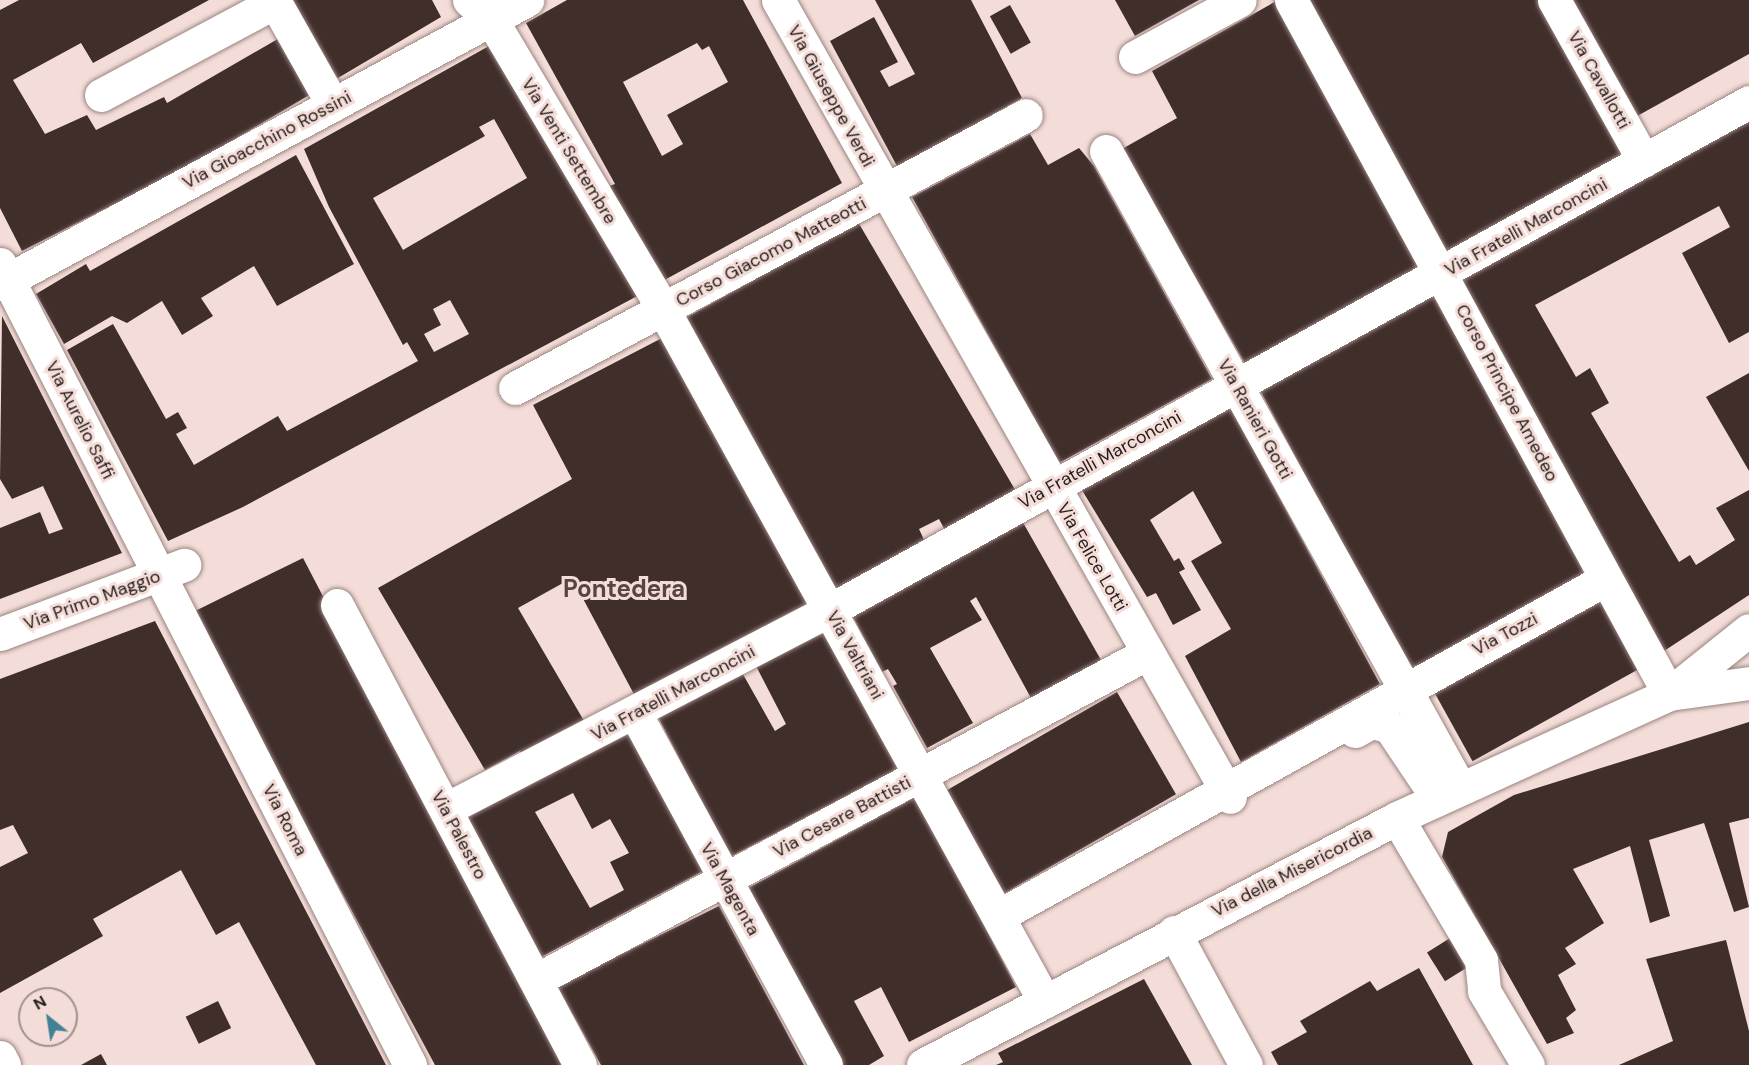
<!DOCTYPE html>
<html>
<head>
<meta charset="utf-8">
<style>
  body { margin:0 }
  #map { position:relative; width:1749px; height:1065px; overflow:hidden; background:#f4ddd8; font-family:"DM Sans",sans-serif }
  div>[style] { position:absolute }
  .building>* { inset:0; background:#402e2b; transform-origin:0 0 }
  .roads { filter:drop-shadow(0 0 2px #9a8480) drop-shadow(0 0 2px #9a8480) }
  .minor>* { height:33px; margin:-16.5px; padding:0 16.5px; transform-origin:16.5px; border-radius:16.5px; background:#fff }
  span { translate:-50% -50%; white-space:nowrap; text-align:center; line-height:1.15; -webkit-text-stroke:6px #f4ddd8; paint-order:stroke }
  .street-label { font-size:18px; color:#261e1c }
  .district-label { font-size:24px; color:#584542; font-weight:700 }
  .north { position:absolute; left:18px; top:987px; width:60px; height:60px; box-sizing:border-box; background:#f4ddd8; border:2px solid #a2918d; border-radius:50%; rotate:330deg; font-size:16px; font-weight:700; line-height:24px; text-align:center; color:#261e1c }
  .north::after { content:''; display:block; margin:auto; width:21px; height:27px; background:#438196; clip-path:polygon(50% 0,100% 100%,50% 72%,0 100%) }
</style>
</head>
<body>
<div id="map">
  <div class="building">
    <i style="clip-path:polygon(19px 0,209px 0,93px 63px,81px 43px,13px 80px,45px 134px,87px 115px,96px 130px,164px 97px,167px 103px,283px 36px,287px 0,432px 0,441px 17px,191px 165px,22px 251px,0 208px,0 10px)"></i>
    <i style="clip-path:polygon(evenodd,567px 0,743px 0,842px 183px,659px 283px,607px 187px,615px 184px,526px 23px,567px 0,697px 43px,702px 50px,709px 46px,728px 82px,667px 115px,683px 144px,662px 156px,623px 82px,697px 43px)"></i>
    <i style="clip-path:polygon(875px 0,971px 0,1022px 98px,898px 168px,830px 41px,874px 17px,898px 62px,880px 71px,889px 87px,915px 74px)"></i>
    <i style="clip-path:polygon(1115px 0,1199px 0,1135px 36px)"></i>
    <i style="clip-path:polygon(1278px 0,1432px 266px,1247px 367px,1122px 149px,1177px 118px,1152px 71px)"></i>
    <i style="clip-path:polygon(1301px 0,1539px 0,1629px 160px,1447px 262px)"></i>
    <i style="clip-path:polygon(1562px 0,1749px 0,1749px 54px,1630px 120px)"></i>
    <i style="left:1010px;top:5px;width:43px;height:23px;rotate:61deg"></i>
    <i style="clip-path:polygon(evenodd,498px 41px,641px 294px,243px 507px,168px 541px,67px 350px,113px 324px,166px 419px,178px 412px,187px 428px,176px 434px,194px 465px,278px 416px,287px 431px,418px 361px,407px 342px,403px 345px,329px 207px,304px 149px,498px 41px,494px 119px,527px 178px,403px 250px,373px 198px,485px 136px,479px 127px,494px 119px,498px 41px,450px 300px,469px 334px,434px 352px,424px 334px,441px 325px,433px 309px,450px 300px)"></i>
    <i style="clip-path:polygon(1749px 112px,1749px 332px,1729px 343px,1682px 253px,1730px 227px,1719px 206px,1535px 305px,1576px 377px,1590px 368px,1609px 403px,1591px 413px,1679px 562px,1690px 555px,1696px 565px,1735px 540px,1716px 508px,1749px 490px,1749px 595px,1658px 655px,1453px 275px)"></i>
    <i style="clip-path:polygon(1030px 134px,1048px 165px,1079px 148px,1094px 166px,1212px 379px,1059px 463px,912px 197px)"></i>
    <i style="clip-path:polygon(296px 155px,354px 264px,277px 306px,254px 266px,201px 298px,213px 316px,182px 335px,162px 301px,127px 323px,112px 316px,64px 344px,36px 294px,86px 264px,90px 271px)"></i>
    <i style="clip-path:polygon(858px 222px,1017px 493px,947px 534px,939px 519px,919px 529px,926px 544px,831px 596px,680px 321px)"></i>
    <i style="left:1439px;top:286px;width:326px;height:207px;rotate:62deg"></i>
    <i style="clip-path:polygon(2px 316px,122px 553px,0 599px,0 528px,40px 512px,49px 534px,63px 529px,43px 486px,12px 499px,0 479px)"></i>
    <i style="clip-path:polygon(662px 338px,817px 602px,636px 698px,572px 578px,518px 608px,587px 726px,524px 758px,520px 751px,485px 770px,378px 588px,572px 479px,533px 405px)"></i>
    <i style="clip-path:polygon(1749px 373px,1749px 471px,1706px 397px)"></i>
    <i style="clip-path:polygon(1227px 401px,1380px 684px,1241px 762px,1185px 656px,1231px 629px,1191px 561px,1222px 543px,1193px 491px,1150px 520px,1174px 561px,1179px 558px,1185px 569px,1179px 572px,1201px 610px,1173px 625px,1156px 593px,1147px 597px,1077px 482px)"></i>
    <i style="clip-path:polygon(1021px 519px,1101px 660px,1032px 700px,976px 597px,970px 601px,982px 620px,930px 648px,973px 723px,927px 748px,893px 686px,897px 684px,888px 669px,882px 672px,850px 611px)"></i>
    <i style="clip-path:polygon(303px 558px,567px 1065px,435px 1065px,191px 613px)"></i>
    <i style="left:1604px;top:590px;width:86px;height:198px;rotate:61deg"></i>
    <i style="clip-path:polygon(155px 621px,386px 1065px,316px 1065px,239px 922px,216px 935px,181px 870px,93px 919px,103px 936px,0 993px,0 867px,28px 853px,13px 825px,0 830px,0 679px)"></i>
    <i style="clip-path:polygon(823px 624px,903px 766px,730px 857px,657px 715px,740px 669px,775px 731px,786px 724px,754px 662px)"></i>
    <i style="left:1117px;top:692px;width:118px;height:198px;rotate:60deg"></i>
    <i style="clip-path:polygon(1749px 722px,1749px 818px,1729px 823px,1749px 907px,1734px 912px,1704px 823px,1649px 840px,1670px 916px,1650px 923px,1630px 846px,1573px 869px,1604px 923px,1565px 948px,1576px 964px,1558px 975px,1576px 1010px,1566px 1018px,1574px 1033px,1547px 1044px,1442px 857px,1448px 832px,1514px 795px)"></i>
    <i style="clip-path:polygon(evenodd,630px 727px,705px 870px,541px 957px,464px 815px,630px 727px,573px 793px,592px 829px,610px 819px,629px 853px,610px 862px,624px 890px,590px 908px,535px 812px,573px 793px)"></i>
    <i style="clip-path:polygon(917px 796px,1016px 987px,909px 1042px,881px 987px,854px 1001px,884px 1056px,869px 1065px,841px 1065px,743px 891px)"></i>
    <i style="clip-path:polygon(719px 906px,804px 1065px,601px 1065px,557px 986px)"></i>
    <i style="left:1455px;top:935px;width:34px;height:33px;rotate:58deg"></i>
    <i style="clip-path:polygon(1726px 940px,1749px 1031px,1749px 1065px,1619px 1065px,1673px 1041px,1646px 959px)"></i>
    <i style="clip-path:polygon(1419px 968px,1473px 1065px,1278px 1065px,1271px 1052px,1307px 1032px,1300px 1021px,1370px 981px,1377px 991px)"></i>
    <i style="clip-path:polygon(1144px 979px,1192px 1065px,996px 1065px,1003px 1062px,998px 1053px)"></i>
    <i style="left:218px;top:1001px;width:30px;height:36px;rotate:64deg"></i>
    <i style="clip-path:polygon(101px 1054px,107px 1065px,81px 1065px)"></i>
  </div>
  <div class="roads">
    <div class="minor">
      <i style="left:469px;top:0;width:29px;rotate:41deg"></i>
      <i style="left:491px;top:19px;width:337px;rotate:59.3deg"></i>
      <i style="left:663px;top:309px;width:791px;rotate:61.14deg"></i>
      <i style="left:778px;top:0;width:916px;rotate:60.44deg"></i>
      <i style="left:1291px;top:0;width:790px;rotate:61.42deg"></i>
      <i style="left:1554px;top:0;width:184px;rotate:60.8deg"></i>
      <i style="left:1135px;top:57px;width:119px;rotate:-28.5deg"></i>
      <i style="left:101px;top:95px;width:197px;rotate:-28.1deg"></i>
      <i style="left:275px;top:2px;width:118px;rotate:60.6deg"></i>
      <i style="left:1106px;top:151px;width:729px;rotate:60.94deg"></i>
      <i style="left:0;top:264px;width:900px;rotate:62.89deg"></i>
      <i style="left:0;top:284px;width:599px;rotate:-28.32deg"></i>
      <i style="left:515px;top:388px;width:579px;rotate:-28.11deg"></i>
      <i style="left:337px;top:605px;width:520px;rotate:62.15deg"></i>
      <i style="left:0;top:634px;width:197px;rotate:-20.6deg"></i>
      <i style="left:1669px;top:694px;width:81px;rotate:-7.8deg"></i>
      <i style="left:635px;top:713px;width:400px;rotate:61.5deg"></i>
      <i style="left:1355px;top:731px;width:18px;rotate:-29deg"></i>
      <i style="left:1371px;top:722px;width:18px;rotate:13deg"></i>
      <i style="left:1389px;top:726px;width:88px;rotate:56.1deg"></i>
      <i style="left:446px;top:809px;width:433px;rotate:-27.4deg"></i>
      <i style="left:830px;top:610px;width:1050px;rotate:-28.93deg"></i>
      <i style="left:1397px;top:818px;width:165px;rotate:59.4deg"></i>
      <i style="left:1481px;top:960px;width:31px;rotate:84deg"></i>
      <i style="left:1484px;top:991px;width:86px;rotate:59.3deg"></i>
      <i style="left:1000px;top:915px;width:693px;rotate:-29.01deg"></i>
      <i style="left:1174px;top:932px;width:151px;rotate:61.6deg"></i>
      <i style="left:536px;top:980px;width:694px;rotate:-28.12deg"></i>
      <i style="left:0;top:1057px;width:9px;rotate:63deg"></i>
      <i style="left:923px;top:1065px;width:534px;rotate:-27.52deg"></i>
      <i style="left:1397px;top:818px;width:299px;rotate:-24.5deg"></i>
      <i style="left:1669px;top:694px;width:102px;rotate:-38.7deg"></i>
    </div>
  </div>
  <div class="street-label">
    <span style="left:1599px;top:80px;rotate:61deg">Via Cavallotti</span>
    <span style="left:831px;top:96px;rotate:61deg">Via Giuseppe Verdi</span>
    <span style="left:267px;top:140px;rotate:-28deg">Via Gioacchino Rossini</span>
    <span style="left:569px;top:151px;rotate:59deg">Via Venti Settembre</span>
    <span style="left:1526px;top:227px;rotate:-29deg">Via Fratelli Marconcini</span>
    <span style="left:771px;top:252px;rotate:-28deg">Corso Giacomo Matteotti</span>
    <span style="left:1507px;top:393px;rotate:62deg">Corso Principe Amedeo</span>
    <span style="left:1255px;top:419px;rotate:61deg">Via Ranieri Gotti</span>
    <span style="left:80px;top:420px;rotate:63deg">Via Aurelio Saffi</span>
    <span style="left:1100px;top:460px;rotate:-29deg">Via Fratelli Marconcini</span>
    <span style="left:1092px;top:557px;rotate:60deg">Via Felice Lotti</span>
    <span style="left:92px;top:600px;rotate:-20deg">Via Primo Maggio</span>
    <span style="left:1505px;top:634px;rotate:-28deg">Via Tozzi</span>
    <span style="left:855px;top:655px;rotate:61deg">Via Valtriani</span>
    <span style="left:673px;top:693px;rotate:-28deg">Via Fratelli Marconcini</span>
    <span style="left:842px;top:817px;rotate:-28deg">Via Cesare Battisti</span>
    <span style="left:285px;top:820px;rotate:63deg">Via Roma</span>
    <span style="left:459px;top:835px;rotate:62deg">Via Palestro</span>
    <span style="left:1292px;top:872px;rotate:-27deg">Via della Misericordia</span>
    <span style="left:730px;top:889px;rotate:61deg">Via Magenta</span>
  </div>
  <div class="district-label">
    <span style="left:624px;top:589px">Pontedera</span>
  </div>
  <div class="north">N</div>
</div>
</body>
</html>
